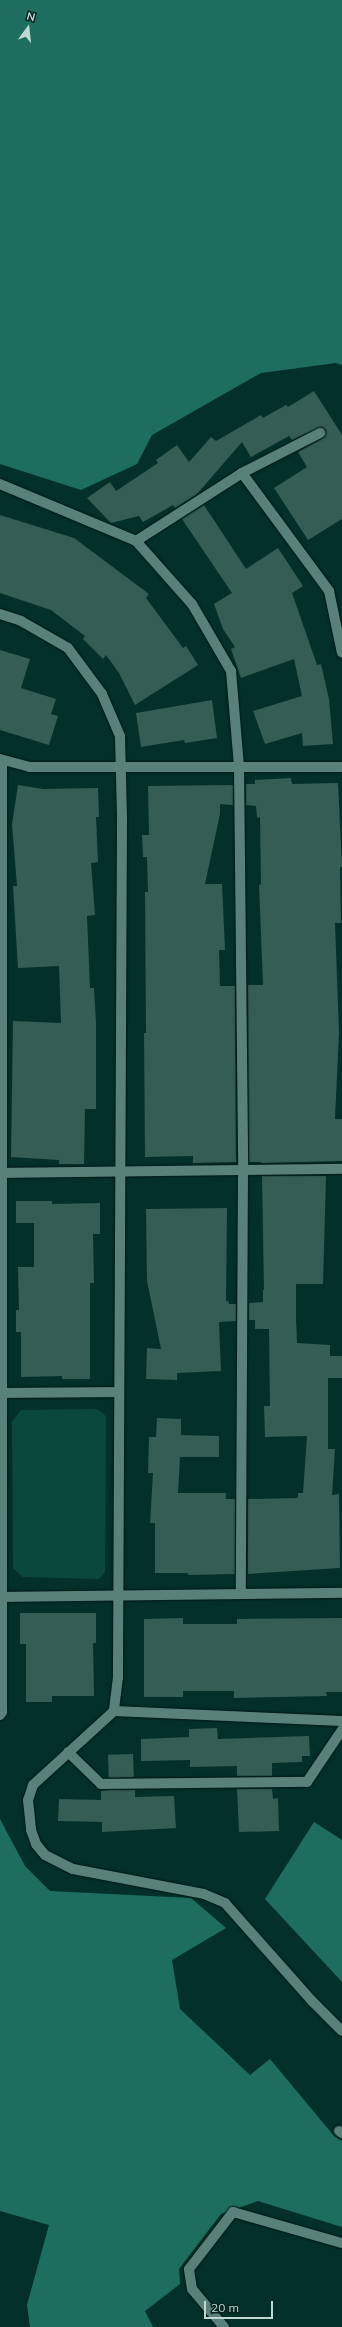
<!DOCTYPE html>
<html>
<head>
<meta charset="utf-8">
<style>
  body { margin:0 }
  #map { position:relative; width:342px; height:2327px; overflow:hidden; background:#033129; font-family:Mulish,sans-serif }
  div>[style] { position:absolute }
  .green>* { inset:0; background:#0a483e }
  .forest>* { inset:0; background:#1e6e60 }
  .building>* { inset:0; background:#345d54; transform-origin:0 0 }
  .roads { filter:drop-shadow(0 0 1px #021612) drop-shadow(0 0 1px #021612) }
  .minor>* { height:10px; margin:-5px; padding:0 5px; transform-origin:5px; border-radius:5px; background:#588279 }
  span { translate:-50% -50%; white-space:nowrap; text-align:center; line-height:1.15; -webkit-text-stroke:3px #05251f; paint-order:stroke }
  .north { position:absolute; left:8px; top:8px; width:40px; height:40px; -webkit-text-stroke:3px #05251f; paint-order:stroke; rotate:15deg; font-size:11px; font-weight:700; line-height:16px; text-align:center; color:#c1d7d2 }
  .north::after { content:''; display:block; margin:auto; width:14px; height:18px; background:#c1d7d2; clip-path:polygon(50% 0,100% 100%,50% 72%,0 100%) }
  .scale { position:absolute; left:204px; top:2301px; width:69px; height:18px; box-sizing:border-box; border:2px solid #c1d7d2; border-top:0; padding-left:5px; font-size:12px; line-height:14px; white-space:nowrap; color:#c1d7d2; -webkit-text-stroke:3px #05251f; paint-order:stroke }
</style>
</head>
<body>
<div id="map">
  <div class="green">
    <i style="clip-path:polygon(97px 1409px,106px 1416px,105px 1572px,99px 1579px,23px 1577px,13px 1568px,12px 1422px,21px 1410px)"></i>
  </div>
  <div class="forest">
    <i style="clip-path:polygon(0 0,342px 0,342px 365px,336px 363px,261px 373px,152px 435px,137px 464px,81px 490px,0 464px)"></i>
    <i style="clip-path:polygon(0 1819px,25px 1866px,50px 1891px,191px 1898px,226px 1928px,172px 1960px,180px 2009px,250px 2075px,270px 2059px,334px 2136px,342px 2141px,342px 2227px,258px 2201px,221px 2214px,179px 2269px,180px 2284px,145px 2311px,153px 2327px,30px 2327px,27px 2305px,49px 2225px,0 2211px)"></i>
    <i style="clip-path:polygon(314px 1822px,342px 1840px,342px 1982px,265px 1899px)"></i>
  </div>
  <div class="building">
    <i style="clip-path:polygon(314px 391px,342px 435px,342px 519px,308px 540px,274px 488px,307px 467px,298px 452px,325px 437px,326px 430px,321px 427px,292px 440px,289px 436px,251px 457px,242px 442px,197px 494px,175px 508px,173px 505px,143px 522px,139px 516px,111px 523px,87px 498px,110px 482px,116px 491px,158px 463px,156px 460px,177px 445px,189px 462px,211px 437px,216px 441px,261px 415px,263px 418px,261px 419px,286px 405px,288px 407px)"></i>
    <i style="clip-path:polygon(204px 505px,246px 569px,278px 548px,303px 586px,292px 593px,317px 665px,321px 664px,329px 699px,333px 744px,303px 746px,302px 733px,265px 744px,253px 711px,302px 696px,294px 659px,241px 678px,231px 649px,235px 647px,223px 629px,214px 604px,232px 593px,182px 519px)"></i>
    <i style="clip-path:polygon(0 515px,74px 538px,149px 594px,146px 598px,183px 648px,186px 646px,198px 665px,135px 705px,119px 673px,106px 655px,103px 659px,83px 639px,85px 636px,51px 610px,0 593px)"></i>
    <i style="clip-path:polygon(0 650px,30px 659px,21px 688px,56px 699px,51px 714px,58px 716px,49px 745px,0 730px)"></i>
    <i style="clip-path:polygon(212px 700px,217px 738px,185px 743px,184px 740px,141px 747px,136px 713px)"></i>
    <i style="clip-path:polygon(291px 778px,292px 784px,338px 783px,342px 867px,340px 867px,341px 923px,335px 923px,339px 1033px,335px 1119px,342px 1119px,342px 1161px,261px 1163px,261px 1162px,249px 1162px,248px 985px,263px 985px,259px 885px,261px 884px,260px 817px,257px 818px,256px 806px,246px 805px,246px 784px,255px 784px,255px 780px)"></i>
    <i style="clip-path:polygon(18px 785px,43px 789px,98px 788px,99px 817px,96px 817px,98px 862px,91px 863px,95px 915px,87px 916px,90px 988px,94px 988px,96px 1022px,96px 1109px,85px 1109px,84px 1164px,59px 1164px,59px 1160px,11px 1157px,13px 1021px,61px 1023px,59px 966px,18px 968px,13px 886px,17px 886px,12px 824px)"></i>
    <i style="clip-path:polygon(233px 785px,233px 805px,220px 804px,220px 814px,205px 884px,222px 884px,225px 950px,219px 950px,220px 986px,235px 986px,236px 1162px,193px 1163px,193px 1156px,145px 1157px,144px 1033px,146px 1033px,145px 892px,148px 892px,147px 857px,143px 857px,142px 835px,149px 835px,148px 786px)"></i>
    <i style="clip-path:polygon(262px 1176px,326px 1176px,323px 1284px,296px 1284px,296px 1320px,297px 1343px,330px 1345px,330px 1356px,342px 1356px,342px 1378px,328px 1378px,328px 1449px,335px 1449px,332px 1495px,339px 1494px,340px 1568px,248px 1574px,248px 1499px,298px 1498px,298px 1493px,303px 1493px,307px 1436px,265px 1437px,264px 1406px,270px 1406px,269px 1329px,255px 1329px,255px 1320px,249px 1320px,249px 1303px,263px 1302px,263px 1290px,264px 1290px)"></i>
    <i style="clip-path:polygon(16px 1201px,52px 1201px,52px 1204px,100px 1203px,100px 1234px,93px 1234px,94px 1283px,90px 1283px,90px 1379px,62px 1379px,62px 1376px,21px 1377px,21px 1332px,16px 1332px,16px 1310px,19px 1310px,18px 1267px,34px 1267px,34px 1223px,16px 1223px)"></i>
    <i style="clip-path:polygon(227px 1208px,226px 1301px,228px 1301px,229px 1304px,236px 1304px,236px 1321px,219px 1322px,221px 1371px,177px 1373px,177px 1380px,146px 1379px,147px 1348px,161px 1349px,147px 1281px,146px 1209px)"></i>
    <i style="clip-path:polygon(157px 1418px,181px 1419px,181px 1435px,219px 1436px,219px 1457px,180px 1457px,178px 1493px,226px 1493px,226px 1499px,235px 1499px,235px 1574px,188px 1575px,188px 1573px,155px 1573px,155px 1523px,150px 1523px,153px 1473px,148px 1473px,149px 1437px,156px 1437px)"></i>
    <i style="clip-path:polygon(20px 1613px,96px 1613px,96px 1643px,93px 1643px,94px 1696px,52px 1696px,52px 1702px,26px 1702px,26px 1644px,20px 1644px)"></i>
    <i style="clip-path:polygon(183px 1618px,183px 1624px,237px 1624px,237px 1619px,342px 1618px,342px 1692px,326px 1692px,327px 1696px,234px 1698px,234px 1691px,183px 1691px,183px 1697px,144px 1697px,144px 1619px)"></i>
    <i style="clip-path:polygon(217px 1728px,218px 1739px,309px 1736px,310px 1756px,302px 1756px,302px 1762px,272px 1763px,272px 1776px,237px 1776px,237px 1766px,190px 1767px,190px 1760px,141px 1761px,141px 1739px,189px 1737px,189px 1729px)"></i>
    <i style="left:133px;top:1754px;width:23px;height:25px;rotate:88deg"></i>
    <i style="clip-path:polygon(237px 1789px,272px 1789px,273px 1799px,278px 1798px,279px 1831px,239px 1832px)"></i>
    <i style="clip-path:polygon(109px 1790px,135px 1790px,135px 1797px,174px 1796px,176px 1828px,102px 1832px,102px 1822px,58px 1821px,59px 1799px,101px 1800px,101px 1791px)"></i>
  </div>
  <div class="roads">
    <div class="minor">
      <i style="left:242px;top:473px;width:88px;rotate:-27.1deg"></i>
      <i style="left:0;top:484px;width:147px;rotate:22.7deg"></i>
      <i style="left:136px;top:541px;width:84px;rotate:48.4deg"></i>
      <i style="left:192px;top:604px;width:78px;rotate:59.8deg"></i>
      <i style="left:231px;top:671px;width:95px;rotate:85.2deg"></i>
      <i style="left:239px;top:766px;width:404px;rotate:89.4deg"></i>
      <i style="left:243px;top:1170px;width:424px;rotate:90.3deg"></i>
      <i style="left:136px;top:541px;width:126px;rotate:-32.7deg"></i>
      <i style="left:242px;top:473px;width:147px;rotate:53.6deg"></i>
      <i style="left:329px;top:591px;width:63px;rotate:78.2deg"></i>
      <i style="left:0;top:614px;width:22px;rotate:18deg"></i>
      <i style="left:21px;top:621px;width:54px;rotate:29.9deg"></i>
      <i style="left:68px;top:648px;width:57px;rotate:53.5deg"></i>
      <i style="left:102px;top:694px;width:46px;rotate:66.8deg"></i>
      <i style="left:120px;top:736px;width:84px;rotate:88.6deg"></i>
      <i style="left:122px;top:820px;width:857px;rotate:90.27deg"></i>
      <i style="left:118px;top:1677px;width:34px;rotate:97deg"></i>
      <i style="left:114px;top:1711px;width:110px;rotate:137.6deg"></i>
      <i style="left:33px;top:1785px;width:16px;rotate:108deg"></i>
      <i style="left:28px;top:1800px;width:30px;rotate:84deg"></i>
      <i style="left:31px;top:1830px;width:15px;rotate:70deg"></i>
      <i style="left:36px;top:1844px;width:14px;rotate:51deg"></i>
      <i style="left:45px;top:1855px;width:31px;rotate:27deg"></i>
      <i style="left:73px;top:1869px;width:133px;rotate:10.8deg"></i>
      <i style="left:204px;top:1894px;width:23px;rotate:23deg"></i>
      <i style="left:225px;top:1903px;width:131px;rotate:48.4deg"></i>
      <i style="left:312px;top:2001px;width:42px;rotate:45deg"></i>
      <i style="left:0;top:759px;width:30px;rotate:15deg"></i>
      <i style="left:29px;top:767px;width:313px"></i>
      <i style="left:0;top:1173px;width:342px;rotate:-0.7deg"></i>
      <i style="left:2px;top:1393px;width:117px;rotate:-0.5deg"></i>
      <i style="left:2px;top:1597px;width:340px;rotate:-0.7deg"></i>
      <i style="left:114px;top:1711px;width:228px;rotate:2.5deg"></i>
      <i style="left:0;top:1715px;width:4px;rotate:-56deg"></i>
      <i style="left:2px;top:1712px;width:952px;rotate:-90deg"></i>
      <i style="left:68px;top:1752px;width:46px;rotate:44.1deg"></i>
      <i style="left:101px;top:1784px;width:206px;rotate:-0.6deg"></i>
      <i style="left:307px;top:1782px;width:63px;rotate:-56.1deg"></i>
      <i style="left:339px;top:2131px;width:4px;rotate:34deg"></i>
      <i style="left:224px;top:2327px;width:50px;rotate:-130.1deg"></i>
      <i style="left:192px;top:2289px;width:20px;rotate:-99deg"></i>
      <i style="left:189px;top:2269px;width:72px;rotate:-52.3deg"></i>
      <i style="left:233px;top:2212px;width:113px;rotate:15.9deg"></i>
    </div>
  </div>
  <div class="north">N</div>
  <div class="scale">20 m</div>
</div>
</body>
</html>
